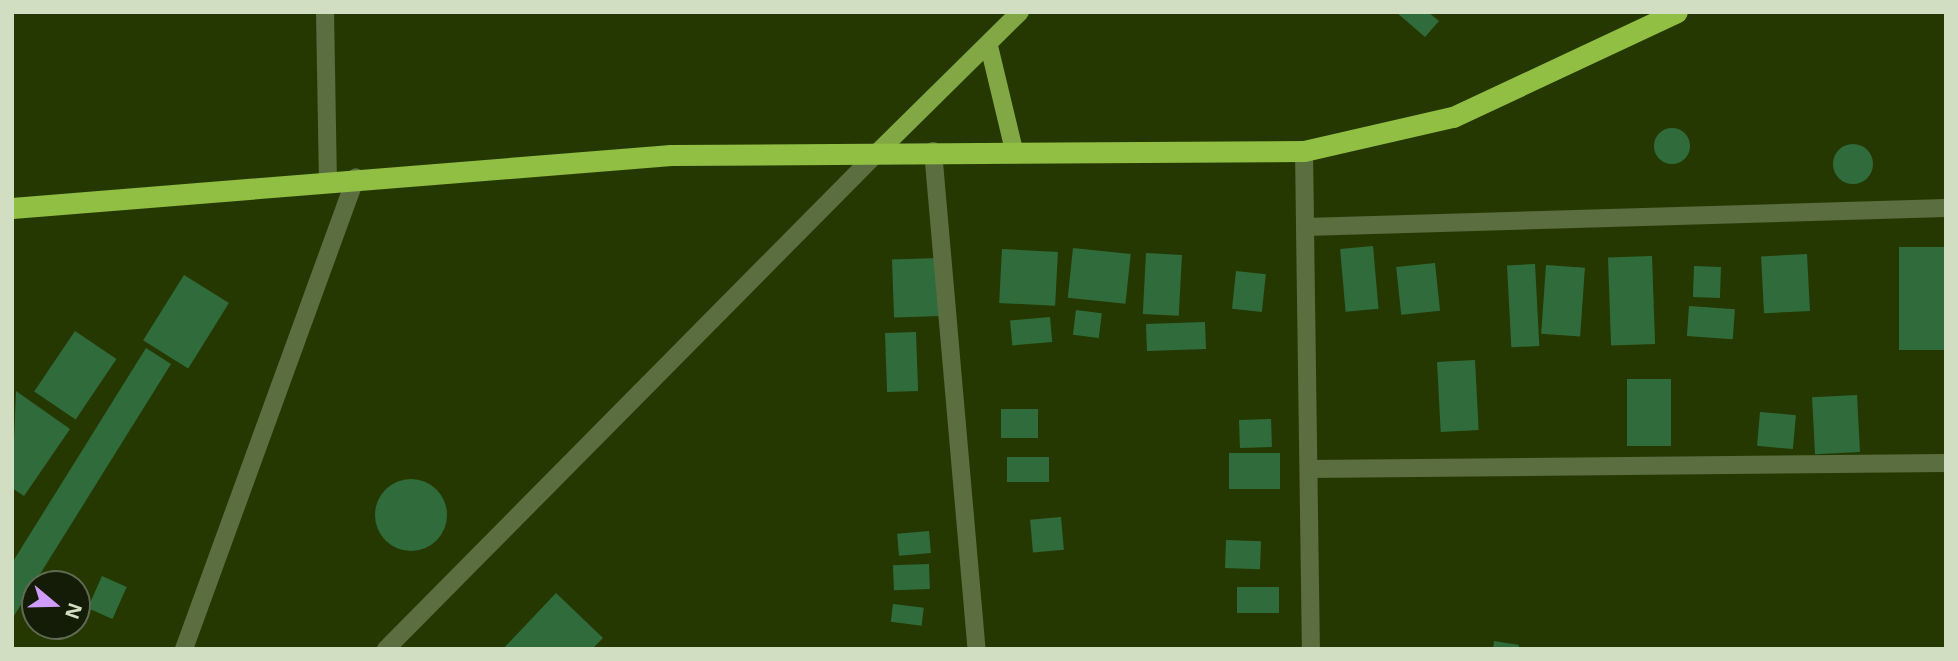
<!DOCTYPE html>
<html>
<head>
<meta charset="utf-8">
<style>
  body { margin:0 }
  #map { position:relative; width:1958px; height:661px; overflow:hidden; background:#263802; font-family:"Noto Sans",sans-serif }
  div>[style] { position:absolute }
  .building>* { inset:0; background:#306c3b; transform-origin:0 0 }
  .round { border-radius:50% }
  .minor>* { height:18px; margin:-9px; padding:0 9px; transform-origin:9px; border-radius:9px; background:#5a6e40 }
  .major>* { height:18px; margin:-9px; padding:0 9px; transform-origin:9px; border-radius:9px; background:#81a844 }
  .highway>* { height:21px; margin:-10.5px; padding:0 10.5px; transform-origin:10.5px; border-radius:10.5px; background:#90bf44 }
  span { translate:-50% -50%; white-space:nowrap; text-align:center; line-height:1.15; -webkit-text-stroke:5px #141c07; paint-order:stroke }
  .frame { position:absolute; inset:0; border:14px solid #d1dec2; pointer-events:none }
  .north { position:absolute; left:21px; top:570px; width:70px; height:70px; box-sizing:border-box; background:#141c07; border:2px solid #606a52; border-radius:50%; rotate:109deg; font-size:19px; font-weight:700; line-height:28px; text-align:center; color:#d1dec2 }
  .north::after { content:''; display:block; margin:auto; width:24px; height:32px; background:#d09dfe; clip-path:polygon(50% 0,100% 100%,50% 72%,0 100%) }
</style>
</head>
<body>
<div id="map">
  <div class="building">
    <i style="clip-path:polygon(1396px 12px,1428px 12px,1439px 21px,1425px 37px)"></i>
    <i class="round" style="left:1654px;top:128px;width:36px;height:36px"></i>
    <i class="round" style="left:1833px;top:144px;width:40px;height:40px"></i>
    <i style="left:1373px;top:246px;width:63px;height:33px;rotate:85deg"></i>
    <i style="left:1946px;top:247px;width:103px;height:47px;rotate:90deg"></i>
    <i style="left:1073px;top:248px;width:58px;height:50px;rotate:6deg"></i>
    <i style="left:1002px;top:249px;width:56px;height:54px;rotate:3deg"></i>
    <i style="left:1146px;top:253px;width:36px;height:61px;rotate:3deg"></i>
    <i style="left:1807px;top:254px;width:57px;height:46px;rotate:87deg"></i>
    <i style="left:1652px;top:256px;width:88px;height:44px;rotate:88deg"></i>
    <i style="left:938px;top:258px;width:58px;height:46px;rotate:88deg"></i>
    <i style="left:1435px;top:263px;width:48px;height:39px;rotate:84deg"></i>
    <i style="left:1535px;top:264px;width:82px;height:28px;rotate:87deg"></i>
    <i style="left:1546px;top:265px;width:39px;height:69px;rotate:4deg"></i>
    <i style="left:1694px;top:266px;width:27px;height:31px;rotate:2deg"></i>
    <i style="left:1236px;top:271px;width:30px;height:38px;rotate:6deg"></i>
    <i style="left:184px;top:275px;width:53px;height:77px;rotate:32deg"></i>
    <i style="left:1689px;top:306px;width:46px;height:30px;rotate:4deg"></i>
    <i style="left:1076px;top:310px;width:26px;height:25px;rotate:7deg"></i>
    <i style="left:1050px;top:317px;width:25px;height:40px;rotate:85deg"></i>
    <i style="left:1205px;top:322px;width:27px;height:59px;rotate:88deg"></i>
    <i style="left:75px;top:331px;width:50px;height:73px;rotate:34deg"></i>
    <i style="left:916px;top:332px;width:59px;height:31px;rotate:88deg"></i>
    <i style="clip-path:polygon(146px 348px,171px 364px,12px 619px,12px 563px)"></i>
    <i style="left:1475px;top:360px;width:70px;height:38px;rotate:87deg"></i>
    <i style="left:1627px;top:379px;width:44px;height:67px"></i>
    <i style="clip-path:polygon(16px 391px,70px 429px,24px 496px,12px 488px)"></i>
    <i style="left:1857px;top:395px;width:57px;height:45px;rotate:87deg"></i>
    <i style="left:1001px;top:409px;width:37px;height:29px"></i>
    <i style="left:1760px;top:412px;width:36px;height:34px;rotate:5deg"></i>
    <i style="left:1271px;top:419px;width:28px;height:32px;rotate:88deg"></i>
    <i style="left:1229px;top:453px;width:51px;height:36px"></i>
    <i style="left:1007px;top:457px;width:42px;height:25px"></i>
    <i class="round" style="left:375px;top:479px;width:72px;height:72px"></i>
    <i style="left:1061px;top:517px;width:33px;height:31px;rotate:85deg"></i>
    <i style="left:929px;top:531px;width:22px;height:32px;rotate:85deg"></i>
    <i style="left:1226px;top:540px;width:35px;height:28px;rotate:2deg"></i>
    <i style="left:929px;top:564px;width:25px;height:36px;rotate:88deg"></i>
    <i style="left:102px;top:576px;width:27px;height:35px;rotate:24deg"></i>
    <i style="left:1237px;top:587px;width:42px;height:26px"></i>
    <i style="clip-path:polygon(556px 593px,603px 638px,592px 649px,503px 649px)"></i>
    <i style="left:893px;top:604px;width:31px;height:18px;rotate:7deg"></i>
    <i style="clip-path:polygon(1494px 641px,1519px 645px,1518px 649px,1493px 649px)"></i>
  </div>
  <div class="minor">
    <i style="left:325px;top:12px;width:167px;rotate:89deg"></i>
    <i style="left:933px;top:151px;width:500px;rotate:85deg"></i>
    <i style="left:1304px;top:151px;width:76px;rotate:89.2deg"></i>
    <i style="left:1305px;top:227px;width:641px;rotate:-1.7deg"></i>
    <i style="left:1305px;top:227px;width:422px;rotate:89.2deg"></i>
    <i style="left:1309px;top:469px;width:637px;rotate:-0.54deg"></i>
    <i style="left:184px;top:649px;width:502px;rotate:-69.98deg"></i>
    <i style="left:386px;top:649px;width:701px;rotate:-45.29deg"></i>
  </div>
  <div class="major">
    <i style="left:989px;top:46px;width:107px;rotate:76.5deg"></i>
    <i style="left:879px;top:151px;width:198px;rotate:-44.6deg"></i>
  </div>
  <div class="highway">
    <i style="left:12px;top:208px;width:661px;rotate:-4.6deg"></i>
    <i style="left:671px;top:155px;width:633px;rotate:-0.36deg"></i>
    <i style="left:1304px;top:151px;width:153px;rotate:-12.9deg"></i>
    <i style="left:1453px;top:117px;width:247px;rotate:-25.1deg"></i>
  </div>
  <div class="frame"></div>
  <div class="north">N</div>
</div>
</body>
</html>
